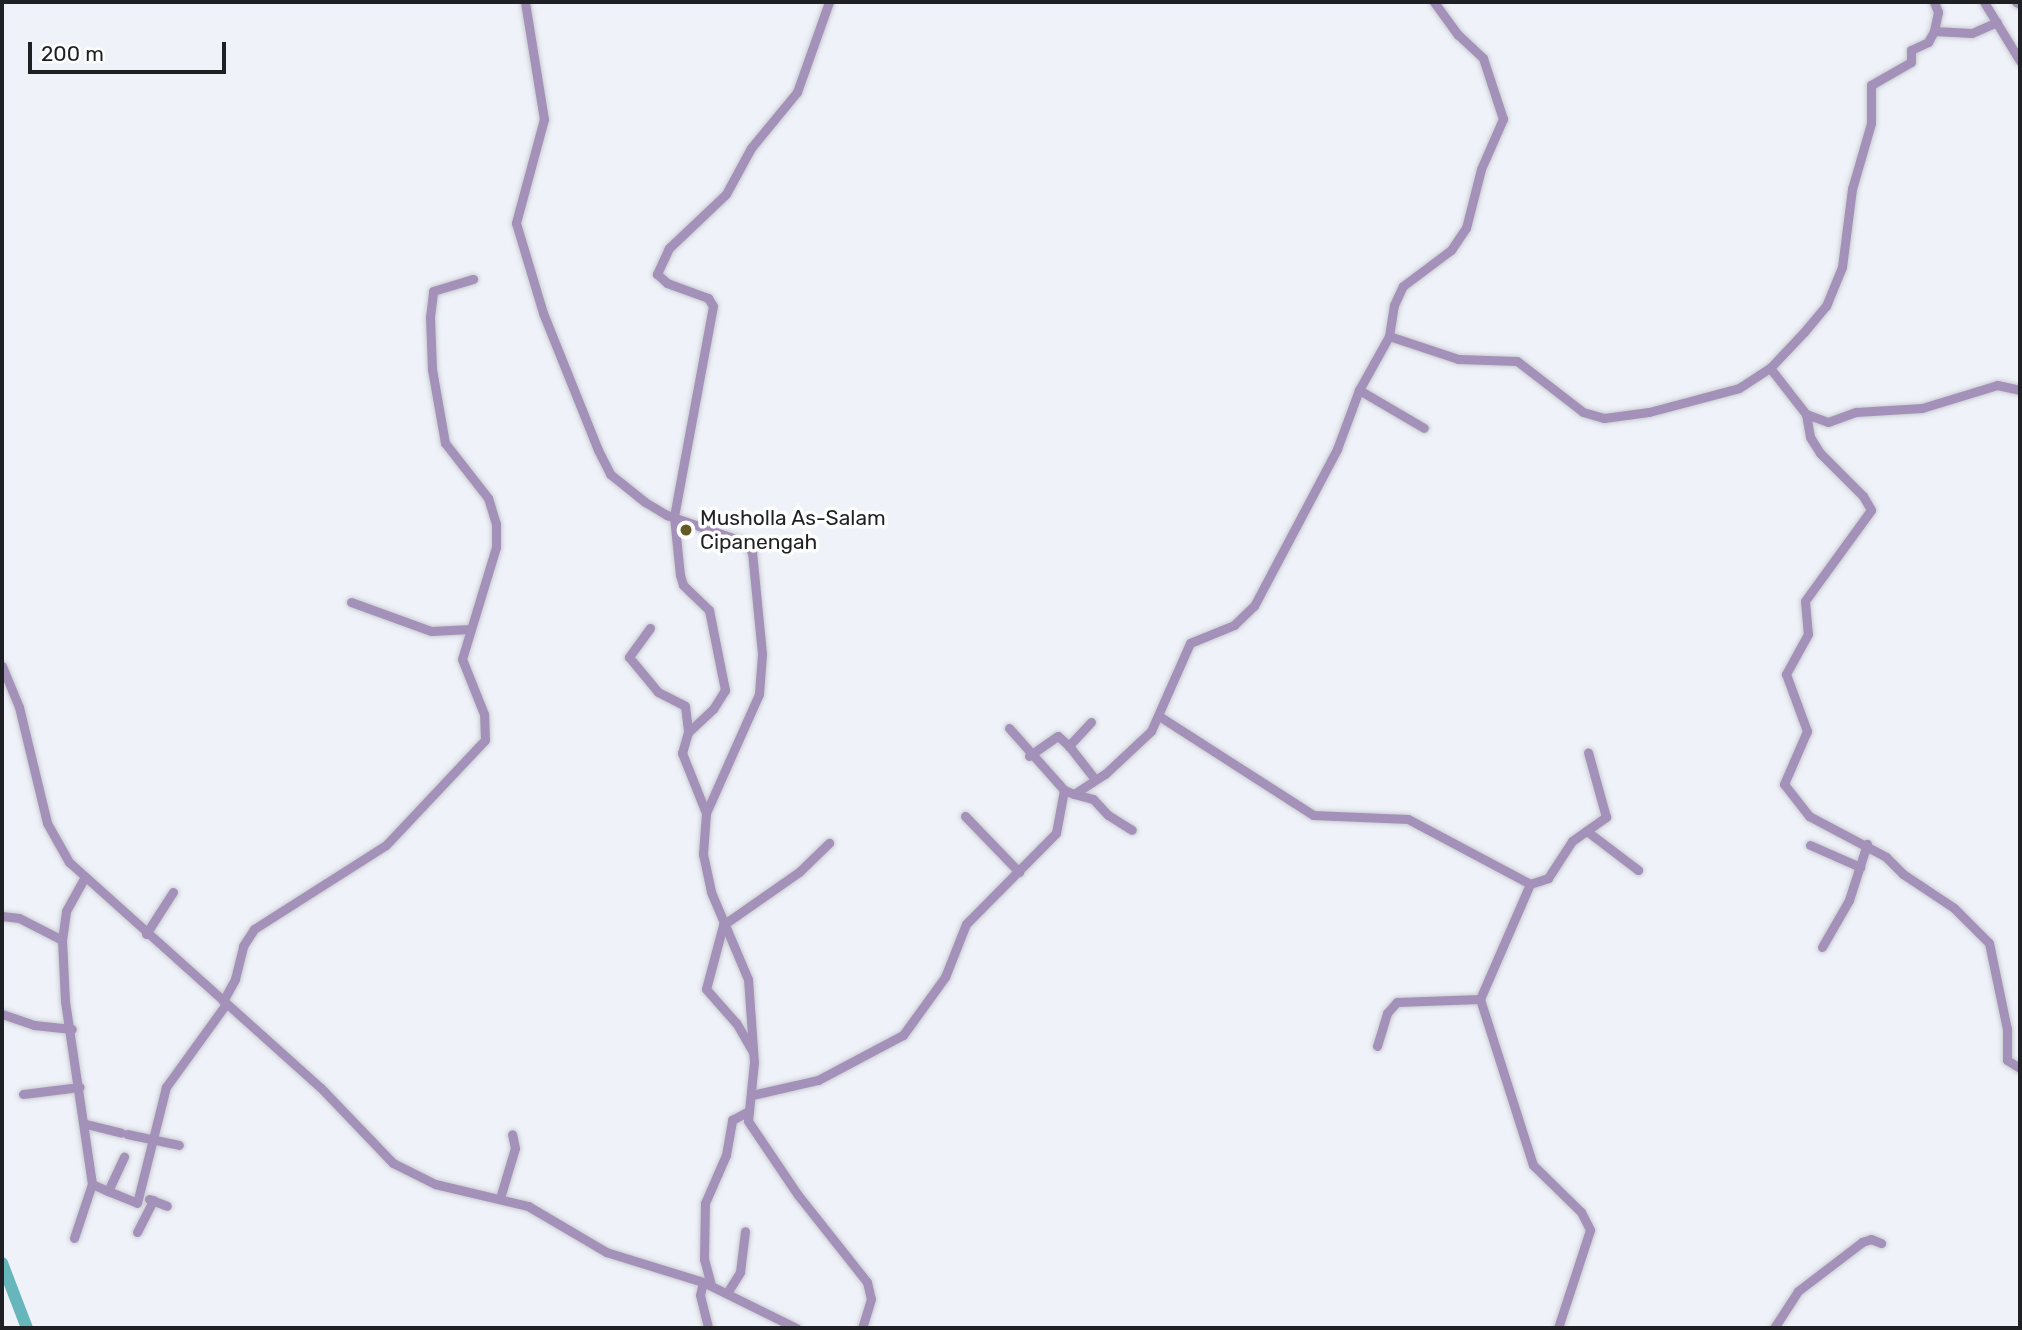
<!DOCTYPE html>
<html>
<head>
<meta charset="utf-8">
<style>
  body { margin:0 }
  #map { position:relative; width:2022px; height:1330px; overflow:hidden; background:#eff2f9; font-family:Rubik,sans-serif }
  div>[style] { position:absolute }
  .river>* { height:12px; margin:-6px; padding:0 6px; transform-origin:6px; border-radius:6px; background:#66b6bc }
  .roads { filter:drop-shadow(0 0 2px #caccd2) drop-shadow(0 0 2px #caccd2) }
  .minor>* { height:9px; margin:-4.5px; padding:0 4.5px; transform-origin:4.5px; border-radius:4.5px; background:#a491b9 }
  .dots>* { width:19px; height:19px; translate:-50% -50%; box-sizing:border-box; border:4px solid #fff; border-radius:50% }
  span { translate:-50% -50%; white-space:nowrap; text-align:center; line-height:1.15; -webkit-text-stroke:7px #fff; paint-order:stroke }
  .poi-label { font-size:21px; color:#1f2023 }
  .left { translate:0 -50%; text-align:left }
  .frame { position:absolute; inset:0; border:4px solid #1f2023; pointer-events:none }
  .scale { position:absolute; left:28px; top:42px; width:198px; height:32px; box-sizing:border-box; border:4px solid #1f2023; border-top:0; padding-left:9px; font-size:21px; line-height:24px; white-space:nowrap; color:#1f2023; -webkit-text-stroke:5px #fff; paint-order:stroke }
</style>
</head>
<body>
<div id="map">
  <div class="river">
    <i style="left:2px;top:1263px;width:70px;rotate:69deg"></i>
  </div>
  <div class="roads">
    <div class="minor">
      <i style="left:525px;top:2px;width:119px;rotate:80.8deg"></i>
      <i style="left:544px;top:119px;width:108px;rotate:105.1deg"></i>
      <i style="left:516px;top:223px;width:94px;rotate:73.3deg"></i>
      <i style="left:543px;top:313px;width:148px;rotate:68.1deg"></i>
      <i style="left:598px;top:450px;width:27px;rotate:63deg"></i>
      <i style="left:610px;top:474px;width:45px;rotate:38.7deg"></i>
      <i style="left:645px;top:502px;width:26px;rotate:31deg"></i>
      <i style="left:667px;top:515px;width:82px;rotate:19.3deg"></i>
      <i style="left:744px;top:542px;width:13px;rotate:51deg"></i>
      <i style="left:752px;top:552px;width:102px;rotate:84.4deg"></i>
      <i style="left:762px;top:654px;width:40px;rotate:94.3deg"></i>
      <i style="left:759px;top:694px;width:130px;rotate:114deg"></i>
      <i style="left:829px;top:2px;width:96px;rotate:109.6deg"></i>
      <i style="left:797px;top:92px;width:72px;rotate:129.4deg"></i>
      <i style="left:751px;top:148px;width:52px;rotate:118.5deg"></i>
      <i style="left:726px;top:194px;width:79px;rotate:136.5deg"></i>
      <i style="left:669px;top:248px;width:29px;rotate:115deg"></i>
      <i style="left:657px;top:274px;width:13px;rotate:42deg"></i>
      <i style="left:667px;top:283px;width:44px;rotate:20.1deg"></i>
      <i style="left:708px;top:298px;width:9px;rotate:58deg"></i>
      <i style="left:713px;top:306px;width:215px;rotate:100.5deg"></i>
      <i style="left:674px;top:517px;width:58px;rotate:84.1deg"></i>
      <i style="left:680px;top:575px;width:10px;rotate:73deg"></i>
      <i style="left:683px;top:585px;width:36px;rotate:44deg"></i>
      <i style="left:709px;top:610px;width:82px;rotate:78.7deg"></i>
      <i style="left:725px;top:690px;width:22px;rotate:122deg"></i>
      <i style="left:713px;top:709px;width:34px;rotate:137deg"></i>
      <i style="left:688px;top:732px;width:22px;rotate:106deg"></i>
      <i style="left:682px;top:753px;width:65px;rotate:68.2deg"></i>
      <i style="left:706px;top:813px;width:41px;rotate:94.2deg"></i>
      <i style="left:703px;top:854px;width:39px;rotate:78deg"></i>
      <i style="left:711px;top:892px;width:95px;rotate:67deg"></i>
      <i style="left:748px;top:979px;width:83px;rotate:85.9deg"></i>
      <i style="left:754px;top:1062px;width:59px;rotate:95.8deg"></i>
      <i style="left:748px;top:1121px;width:89px;rotate:56deg"></i>
      <i style="left:798px;top:1195px;width:111px;rotate:51.6deg"></i>
      <i style="left:867px;top:1282px;width:17px;rotate:77deg"></i>
      <i style="left:871px;top:1299px;width:30px;rotate:107deg"></i>
      <i style="left:1934px;top:2px;width:11px;rotate:68deg"></i>
      <i style="left:1938px;top:12px;width:19px;rotate:102deg"></i>
      <i style="left:1984px;top:2px;width:69px;rotate:58.6deg"></i>
      <i style="left:2016px;top:2px;width:4px;rotate:27deg"></i>
      <i style="left:1389px;top:336px;width:31px;rotate:-81deg"></i>
      <i style="left:1394px;top:305px;width:21px;rotate:-65deg"></i>
      <i style="left:1403px;top:286px;width:60px;rotate:-36.9deg"></i>
      <i style="left:1451px;top:250px;width:27px;rotate:-56deg"></i>
      <i style="left:1466px;top:228px;width:61px;rotate:-75.7deg"></i>
      <i style="left:1481px;top:169px;width:55px;rotate:-66.3deg"></i>
      <i style="left:1503px;top:119px;width:64px;rotate:-108.2deg"></i>
      <i style="left:1483px;top:58px;width:34px;rotate:-137deg"></i>
      <i style="left:1458px;top:35px;width:41px;rotate:-126deg"></i>
      <i style="left:1770px;top:368px;width:58px;rotate:52deg"></i>
      <i style="left:1806px;top:414px;width:23px;rotate:80deg"></i>
      <i style="left:1810px;top:437px;width:19px;rotate:58deg"></i>
      <i style="left:1820px;top:453px;width:61px;rotate:45deg"></i>
      <i style="left:1863px;top:496px;width:16px;rotate:60deg"></i>
      <i style="left:1871px;top:510px;width:112px;rotate:126deg"></i>
      <i style="left:1805px;top:601px;width:33px;rotate:85deg"></i>
      <i style="left:1808px;top:634px;width:46px;rotate:118.8deg"></i>
      <i style="left:1786px;top:674px;width:61px;rotate:69.8deg"></i>
      <i style="left:1807px;top:731px;width:58px;rotate:113.5deg"></i>
      <i style="left:1784px;top:784px;width:41px;rotate:52deg"></i>
      <i style="left:1809px;top:816px;width:87px;rotate:28deg"></i>
      <i style="left:1886px;top:857px;width:24px;rotate:45deg"></i>
      <i style="left:1903px;top:874px;width:61px;rotate:33.7deg"></i>
      <i style="left:1954px;top:908px;width:49px;rotate:45deg"></i>
      <i style="left:1989px;top:943px;width:88px;rotate:78.2deg"></i>
      <i style="left:2007px;top:1029px;width:31px;rotate:90deg"></i>
      <i style="left:2007px;top:1060px;width:15px;rotate:32deg"></i>
      <i style="left:1359px;top:390px;width:75px;rotate:30.3deg"></i>
      <i style="left:1806px;top:414px;width:23px;rotate:20deg"></i>
      <i style="left:1828px;top:422px;width:30px;rotate:-20deg"></i>
      <i style="left:1856px;top:412px;width:66px;rotate:-3.5deg"></i>
      <i style="left:1922px;top:408px;width:78px;rotate:-17deg"></i>
      <i style="left:1997px;top:385px;width:24px;rotate:12deg"></i>
      <i style="left:351px;top:602px;width:85px;rotate:19.9deg"></i>
      <i style="left:431px;top:631px;width:40px;rotate:-2.9deg"></i>
      <i style="left:650px;top:628px;width:36px;rotate:126deg"></i>
      <i style="left:629px;top:657px;width:45px;rotate:50.4deg"></i>
      <i style="left:658px;top:692px;width:30px;rotate:27deg"></i>
      <i style="left:685px;top:706px;width:26px;rotate:83deg"></i>
      <i style="left:2px;top:666px;width:44px;rotate:67.5deg"></i>
      <i style="left:19px;top:707px;width:119px;rotate:76.4deg"></i>
      <i style="left:47px;top:823px;width:45px;rotate:60.6deg"></i>
      <i style="left:69px;top:862px;width:338px;rotate:41.9deg"></i>
      <i style="left:321px;top:1088px;width:104px;rotate:46.2deg"></i>
      <i style="left:393px;top:1163px;width:47px;rotate:26.6deg"></i>
      <i style="left:435px;top:1184px;width:96px;rotate:13.3deg"></i>
      <i style="left:528px;top:1206px;width:91px;rotate:30.5deg"></i>
      <i style="left:606px;top:1252px;width:102px;rotate:17.2deg"></i>
      <i style="left:703px;top:1282px;width:104px;rotate:26.3deg"></i>
      <i style="left:1159px;top:716px;width:183px;rotate:32.7deg"></i>
      <i style="left:1313px;top:815px;width:95px;rotate:2.4deg"></i>
      <i style="left:1408px;top:819px;width:138px;rotate:28deg"></i>
      <i style="left:1530px;top:884px;width:19px;rotate:-18deg"></i>
      <i style="left:1548px;top:878px;width:44px;rotate:-57deg"></i>
      <i style="left:1572px;top:841px;width:42px;rotate:-35.2deg"></i>
      <i style="left:1606px;top:817px;width:67px;rotate:-105.5deg"></i>
      <i style="left:1091px;top:722px;width:33px;rotate:133deg"></i>
      <i style="left:1069px;top:746px;width:41px;rotate:52deg"></i>
      <i style="left:1009px;top:728px;width:83px;rotate:48.4deg"></i>
      <i style="left:1029px;top:756px;width:35px;rotate:-35deg"></i>
      <i style="left:1058px;top:736px;width:15px;rotate:42deg"></i>
      <i style="left:1074px;top:794px;width:20px;rotate:15deg"></i>
      <i style="left:1093px;top:799px;width:22px;rotate:47deg"></i>
      <i style="left:1108px;top:815px;width:28px;rotate:32deg"></i>
      <i style="left:965px;top:816px;width:78px;rotate:46deg"></i>
      <i style="left:1588px;top:832px;width:63px;rotate:37.2deg"></i>
      <i style="left:1810px;top:845px;width:55px;rotate:23.7deg"></i>
      <i style="left:1530px;top:884px;width:125px;rotate:113.5deg"></i>
      <i style="left:1480px;top:999px;width:174px;rotate:72.3deg"></i>
      <i style="left:1533px;top:1165px;width:67px;rotate:44.4deg"></i>
      <i style="left:1581px;top:1212px;width:20px;rotate:63deg"></i>
      <i style="left:1590px;top:1230px;width:103px;rotate:108.1deg"></i>
      <i style="left:2px;top:916px;width:17px;rotate:7deg"></i>
      <i style="left:19px;top:918px;width:48px;rotate:27.1deg"></i>
      <i style="left:146px;top:934px;width:50px;rotate:-57.3deg"></i>
      <i style="left:1822px;top:947px;width:54px;rotate:-60.1deg"></i>
      <i style="left:1849px;top:900px;width:59px;rotate:-72.2deg"></i>
      <i style="left:223px;top:1001px;width:25px;rotate:-61deg"></i>
      <i style="left:235px;top:979px;width:34px;rotate:-76deg"></i>
      <i style="left:243px;top:946px;width:20px;rotate:-57deg"></i>
      <i style="left:254px;top:929px;width:156px;rotate:-32.5deg"></i>
      <i style="left:386px;top:845px;width:144px;rotate:-46.7deg"></i>
      <i style="left:485px;top:740px;width:26px;rotate:-92deg"></i>
      <i style="left:484px;top:714px;width:59px;rotate:-111.8deg"></i>
      <i style="left:462px;top:659px;width:117px;rotate:-73.1deg"></i>
      <i style="left:496px;top:547px;width:23px;rotate:-90deg"></i>
      <i style="left:496px;top:524px;width:27px;rotate:-107deg"></i>
      <i style="left:488px;top:498px;width:70px;rotate:-128deg"></i>
      <i style="left:445px;top:443px;width:75px;rotate:-100deg"></i>
      <i style="left:432px;top:369px;width:52px;rotate:-92.2deg"></i>
      <i style="left:430px;top:317px;width:26px;rotate:-83deg"></i>
      <i style="left:433px;top:291px;width:42px;rotate:-16.7deg"></i>
      <i style="left:2px;top:1014px;width:34px;rotate:19deg"></i>
      <i style="left:34px;top:1025px;width:38px;rotate:6deg"></i>
      <i style="left:1377px;top:1046px;width:34px;rotate:-73deg"></i>
      <i style="left:1387px;top:1013px;width:15px;rotate:-48deg"></i>
      <i style="left:1397px;top:1002px;width:83px;rotate:-2.1deg"></i>
      <i style="left:753px;top:1052px;width:34px;rotate:-120deg"></i>
      <i style="left:736px;top:1023px;width:45px;rotate:-131.4deg"></i>
      <i style="left:706px;top:989px;width:66px;rotate:-75.1deg"></i>
      <i style="left:723px;top:925px;width:93px;rotate:-34.9deg"></i>
      <i style="left:799px;top:872px;width:42px;rotate:-44deg"></i>
      <i style="left:23px;top:1094px;width:57px;rotate:-7deg"></i>
      <i style="left:752px;top:1095px;width:68px;rotate:-12.8deg"></i>
      <i style="left:818px;top:1080px;width:96px;rotate:-27.9deg"></i>
      <i style="left:903px;top:1035px;width:72px;rotate:-54.1deg"></i>
      <i style="left:945px;top:977px;width:57px;rotate:-68.4deg"></i>
      <i style="left:966px;top:924px;width:128px;rotate:-45.3deg"></i>
      <i style="left:1056px;top:833px;width:44px;rotate:-79.5deg"></i>
      <i style="left:1064px;top:790px;width:11px;rotate:22deg"></i>
      <i style="left:1074px;top:794px;width:37px;rotate:-33deg"></i>
      <i style="left:1105px;top:774px;width:63px;rotate:-43.1deg"></i>
      <i style="left:1151px;top:731px;width:96px;rotate:-66.1deg"></i>
      <i style="left:1190px;top:643px;width:48px;rotate:-22.2deg"></i>
      <i style="left:1234px;top:625px;width:28px;rotate:-44deg"></i>
      <i style="left:1254px;top:606px;width:178px;rotate:-62.1deg"></i>
      <i style="left:1337px;top:449px;width:63px;rotate:-69.6deg"></i>
      <i style="left:1359px;top:390px;width:62px;rotate:-60.9deg"></i>
      <i style="left:1389px;top:336px;width:73px;rotate:18.4deg"></i>
      <i style="left:1458px;top:359px;width:59px;rotate:1.9deg"></i>
      <i style="left:1517px;top:361px;width:83px;rotate:37.7deg"></i>
      <i style="left:1583px;top:412px;width:22px;rotate:16deg"></i>
      <i style="left:1604px;top:418px;width:45px;rotate:-7.6deg"></i>
      <i style="left:1649px;top:412px;width:93px;rotate:-14.9deg"></i>
      <i style="left:1739px;top:388px;width:37px;rotate:-33deg"></i>
      <i style="left:1770px;top:368px;width:50px;rotate:-46.6deg"></i>
      <i style="left:1804px;top:332px;width:34px;rotate:-50deg"></i>
      <i style="left:1826px;top:306px;width:42px;rotate:-67.7deg"></i>
      <i style="left:1842px;top:267px;width:79px;rotate:-82.7deg"></i>
      <i style="left:1852px;top:189px;width:69px;rotate:-73.9deg"></i>
      <i style="left:1871px;top:123px;width:38px;rotate:-90deg"></i>
      <i style="left:1871px;top:85px;width:46px;rotate:-29.9deg"></i>
      <i style="left:1911px;top:62px;width:12px;rotate:-90deg"></i>
      <i style="left:1911px;top:50px;width:19px;rotate:-25deg"></i>
      <i style="left:1928px;top:42px;width:13px;rotate:-61deg"></i>
      <i style="left:1934px;top:31px;width:38px;rotate:3deg"></i>
      <i style="left:1972px;top:33px;width:27px;rotate:-24deg"></i>
      <i style="left:86px;top:1124px;width:36px;rotate:14deg"></i>
      <i style="left:127px;top:1134px;width:53px;rotate:11.9deg"></i>
      <i style="left:92px;top:1184px;width:17px;rotate:24deg"></i>
      <i style="left:108px;top:1191px;width:38px;rotate:-65deg"></i>
      <i style="left:108px;top:1191px;width:31px;rotate:22deg"></i>
      <i style="left:137px;top:1203px;width:120px;rotate:-76deg"></i>
      <i style="left:166px;top:1087px;width:102px;rotate:-54.1deg"></i>
      <i style="left:500px;top:1198px;width:52px;rotate:-73.3deg"></i>
      <i style="left:515px;top:1148px;width:14px;rotate:-102deg"></i>
      <i style="left:149px;top:1199px;width:19px;rotate:21deg"></i>
      <i style="left:137px;top:1232px;width:36px;rotate:-63deg"></i>
      <i style="left:74px;top:1238px;width:57px;rotate:-71.6deg"></i>
      <i style="left:92px;top:1184px;width:185px;rotate:-98.4deg"></i>
      <i style="left:65px;top:1001px;width:61px;rotate:-92.8deg"></i>
      <i style="left:62px;top:940px;width:29px;rotate:-82deg"></i>
      <i style="left:66px;top:911px;width:38px;rotate:-61deg"></i>
      <i style="left:703px;top:1282px;width:13px;rotate:103deg"></i>
      <i style="left:700px;top:1295px;width:34px;rotate:76deg"></i>
      <i style="left:711px;top:1285px;width:27px;rotate:-105deg"></i>
      <i style="left:704px;top:1259px;width:56px;rotate:-89deg"></i>
      <i style="left:705px;top:1203px;width:52px;rotate:-66.4deg"></i>
      <i style="left:726px;top:1155px;width:36px;rotate:-80deg"></i>
      <i style="left:732px;top:1120px;width:19px;rotate:-28deg"></i>
      <i style="left:727px;top:1293px;width:25px;rotate:-58deg"></i>
      <i style="left:740px;top:1272px;width:41px;rotate:-83deg"></i>
      <i style="left:1774px;top:1328px;width:44px;rotate:-57deg"></i>
      <i style="left:1798px;top:1291px;width:81px;rotate:-37.4deg"></i>
      <i style="left:1862px;top:1242px;width:9px;rotate:-18deg"></i>
      <i style="left:1871px;top:1239px;width:11px;rotate:22deg"></i>
    </div>
  </div>
  <div class="dots">
    <i style="left:686px;top:530px;background:#655a26"></i>
  </div>
  <div class="poi-label">
    <span class="left" style="left:700px;top:530px">Musholla As-Salam<br>Cipanengah</span>
  </div>
  <div class="frame"></div>
  <div class="scale">200 m</div>
</div>
</body>
</html>
